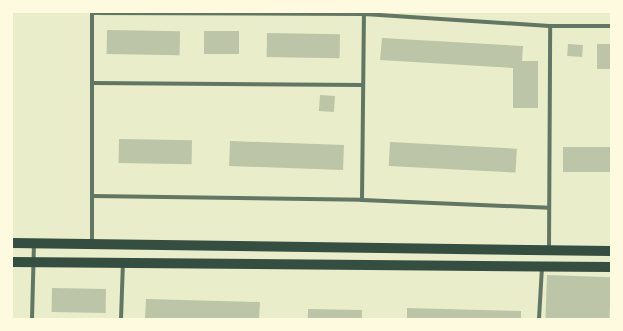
<!DOCTYPE html>
<html>
<head>
<meta charset="utf-8">
<style>
  body { margin:0 }
  #map { position:relative; width:623px; height:331px; overflow:hidden; background:#e9edc9; font-family:"Roboto Condensed",sans-serif }
  div>[style] { position:absolute }
  .building>* { inset:0; background:#bcc5a7; transform-origin:0 0 }
  .minor>* { height:4px; margin:-2px; padding:0 2px; transform-origin:2px; border-radius:2px; background:#617663 }
  .primary>* { height:10px; margin:-5px; padding:0 5px; transform-origin:5px; border-radius:5px; background:#344e41 }
  span { translate:-50% -50%; white-space:nowrap; text-align:center; line-height:1.15; -webkit-text-stroke:3px #fefae0; paint-order:stroke }
  .frame { position:absolute; inset:0; border:13px solid #fefae0; pointer-events:none }
</style>
</head>
<body>
<div id="map">
  <div class="building">
    <i style="left:107px;top:30px;width:73px;height:24px;rotate:1deg"></i>
    <i style="left:204px;top:31px;width:35px;height:23px"></i>
    <i style="left:267px;top:33px;width:73px;height:24px;rotate:1deg"></i>
    <i style="clip-path:polygon(382px 38px,523px 46px,522px 61px,538px 61px,538px 108px,513px 108px,513px 68px,380px 60px)"></i>
    <i style="left:568px;top:44px;width:15px;height:12px;rotate:4deg"></i>
    <i style="left:597px;top:44px;width:14px;height:25px"></i>
    <i style="left:320px;top:95px;width:15px;height:16px;rotate:4deg"></i>
    <i style="left:119px;top:139px;width:73px;height:24px;rotate:1deg"></i>
    <i style="left:230px;top:141px;width:114px;height:25px;rotate:2deg"></i>
    <i style="left:390px;top:142px;width:127px;height:24px;rotate:3deg"></i>
    <i style="left:563px;top:147px;width:48px;height:25px"></i>
    <i style="left:547px;top:275px;width:64px;height:44px;rotate:2deg"></i>
    <i style="left:52px;top:288px;width:54px;height:24px;rotate:1deg"></i>
    <i style="clip-path:polygon(146px 299px,260px 302px,259px 319px,145px 319px)"></i>
    <i style="clip-path:polygon(407px 308px,521px 311px,521px 319px,407px 319px)"></i>
    <i style="left:308px;top:309px;width:54px;height:10px;rotate:1deg"></i>
  </div>
  <div class="minor">
    <i style="left:92px;top:83px;width:271px;rotate:0.4deg"></i>
    <i style="left:92px;top:196px;width:270px;rotate:0.8deg"></i>
    <i style="left:362px;top:200px;width:187px;rotate:2.4deg"></i>
    <i style="left:362px;top:200px;width:186px;rotate:-89.4deg"></i>
    <i style="left:92px;top:244px;width:231px;rotate:-90deg"></i>
    <i style="left:92px;top:13px;width:272px;rotate:0.2deg"></i>
    <i style="left:364px;top:14px;width:186px;rotate:3.7deg"></i>
    <i style="left:550px;top:26px;width:61px"></i>
    <i style="left:549px;top:250px;width:224px;rotate:-89.7deg"></i>
    <i style="left:32px;top:319px;width:75px;rotate:-88.5deg"></i>
    <i style="left:121px;top:319px;width:56px;rotate:-88deg"></i>
    <i style="left:539px;top:319px;width:52px;rotate:-86.7deg"></i>
  </div>
  <div class="primary">
    <i style="left:12px;top:243px;width:599px;rotate:0.77deg"></i>
    <i style="left:12px;top:262px;width:599px;rotate:0.48deg"></i>
  </div>
  <div class="frame"></div>
</div>
</body>
</html>
